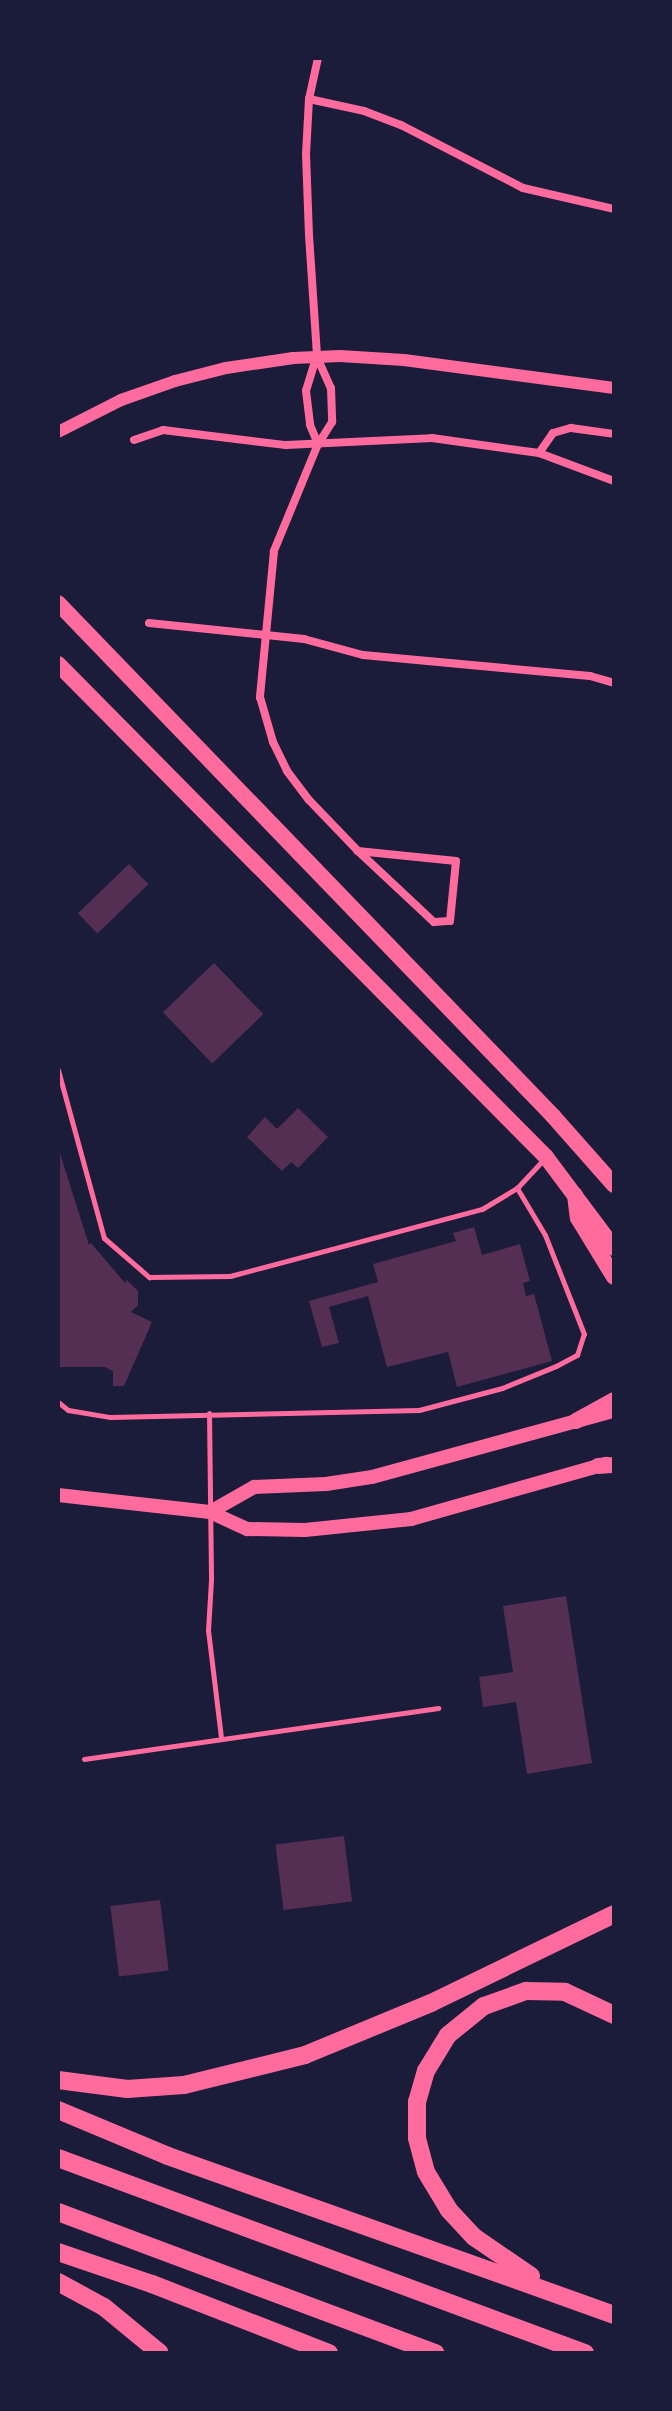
<!DOCTYPE html>
<html>
<head>
<meta charset="utf-8">
<style>
  body { margin:0 }
  #map { position:relative; width:672px; height:2411px; overflow:hidden; background:#1b1b3a; font-family:"Source Serif 4",serif }
  div>[style] { position:absolute }
  .building>* { inset:0; background:#542f53; transform-origin:0 0 }
  .service>* { height:5px; margin:-2.5px; padding:0 2.5px; transform-origin:2.5px; border-radius:2.5px; background:#ff6b9d }
  .minor>* { height:8px; margin:-4px; padding:0 4px; transform-origin:4px; border-radius:4px; background:#ff6b9d }
  .tertiary>* { height:12px; margin:-6px; padding:0 6px; transform-origin:6px; border-radius:6px; background:#ff6b9d }
  .secondary>* { height:14px; margin:-7px; padding:0 7px; transform-origin:7px; border-radius:7px; background:#ff6b9d }
  .primary>* { height:16px; margin:-8px; padding:0 8px; transform-origin:8px; border-radius:8px; background:#ff6b9d }
  .motorway>* { height:18px; margin:-9px; padding:0 9px; transform-origin:9px; border-radius:9px; background:#ff6b9d }
  span { translate:-50% -50%; white-space:nowrap; text-align:center; line-height:1.15; -webkit-text-stroke:8px #1b1b3a; paint-order:stroke }
  .frame { position:absolute; inset:0; border:60px solid #1b1b3a; pointer-events:none }
</style>
</head>
<body>
<div id="map">
  <div class="building">
    <i style="left:129px;top:864px;width:28px;height:71px;rotate:46deg"></i>
    <i style="left:214px;top:963px;width:71px;height:71px;rotate:46deg"></i>
    <i style="clip-path:polygon(298px 1108px,328px 1137px,298px 1168px,291px 1162px,282px 1171px,247px 1137px,265px 1117px,277px 1129px)"></i>
    <i style="clip-path:polygon(58px 1147px,89px 1245px,91px 1243px,125px 1283px,127px 1280px,138px 1291px,138px 1305px,131px 1312px,152px 1322px,124px 1386px,113px 1386px,113px 1371px,105px 1367px,58px 1367px)"></i>
    <i style="clip-path:polygon(474px 1227px,482px 1255px,520px 1244px,530px 1281px,523px 1283px,526px 1296px,534px 1294px,552px 1361px,457px 1387px,448px 1352px,387px 1367px,368px 1296px,329px 1307px,339px 1343px,322px 1347px,309px 1301px,378px 1282px,373px 1264px,456px 1241px,453px 1233px)"></i>
    <i style="clip-path:polygon(566px 1596px,592px 1763px,527px 1774px,516px 1702px,483px 1707px,479px 1677px,513px 1672px,503px 1606px)"></i>
    <i style="left:344px;top:1836px;width:66px;height:69px;rotate:83deg"></i>
    <i style="left:160px;top:1900px;width:71px;height:50px;rotate:83deg"></i>
  </div>
  <div class="service">
    <i style="left:58px;top:1070px;width:174px;rotate:74.7deg"></i>
    <i style="left:104px;top:1238px;width:60px;rotate:40.9deg"></i>
    <i style="left:149px;top:1277px;width:81px;rotate:-0.7deg"></i>
    <i style="left:230px;top:1276px;width:261px;rotate:-14.9deg"></i>
    <i style="left:482px;top:1209px;width:41px;rotate:-31deg"></i>
    <i style="left:58px;top:1402px;width:13px;rotate:39deg"></i>
    <i style="left:68px;top:1410px;width:43px;rotate:9.5deg"></i>
    <i style="left:110px;top:1417px;width:309px;rotate:-1.3deg"></i>
    <i style="left:419px;top:1410px;width:86px;rotate:-14.8deg"></i>
    <i style="left:502px;top:1388px;width:58px;rotate:-22.2deg"></i>
    <i style="left:556px;top:1366px;width:24px;rotate:-28deg"></i>
    <i style="left:577px;top:1355px;width:22px;rotate:-72deg"></i>
    <i style="left:584px;top:1334px;width:106px;rotate:-111.5deg"></i>
    <i style="left:545px;top:1235px;width:55px;rotate:-120.8deg"></i>
    <i style="left:517px;top:1188px;width:41px;rotate:-47deg"></i>
    <i style="left:209px;top:1413px;width:167px;rotate:89.3deg"></i>
    <i style="left:211px;top:1580px;width:50px;rotate:93.4deg"></i>
    <i style="left:208px;top:1630px;width:108px;rotate:83.1deg"></i>
    <i style="left:84px;top:1759px;width:358px;rotate:-8.2deg"></i>
  </div>
  <div class="minor">
    <i style="left:318px;top:58px;width:42px;rotate:102.4deg"></i>
    <i style="left:309px;top:99px;width:55px;rotate:93.1deg"></i>
    <i style="left:306px;top:154px;width:81px;rotate:87.9deg"></i>
    <i style="left:309px;top:235px;width:122px;rotate:86.2deg"></i>
    <i style="left:317px;top:357px;width:34px;rotate:66deg"></i>
    <i style="left:331px;top:388px;width:34px;rotate:88deg"></i>
    <i style="left:332px;top:422px;width:26px;rotate:122deg"></i>
    <i style="left:318px;top:444px;width:116px;rotate:112.4deg"></i>
    <i style="left:274px;top:551px;width:147px;rotate:95.5deg"></i>
    <i style="left:260px;top:697px;width:47px;rotate:73.9deg"></i>
    <i style="left:273px;top:742px;width:32px;rotate:64deg"></i>
    <i style="left:287px;top:771px;width:36px;rotate:53deg"></i>
    <i style="left:309px;top:800px;width:71px;rotate:46.1deg"></i>
    <i style="left:358px;top:851px;width:104px;rotate:43.1deg"></i>
    <i style="left:434px;top:922px;width:16px;rotate:-4deg"></i>
    <i style="left:450px;top:921px;width:60px;rotate:-84.3deg"></i>
    <i style="left:456px;top:861px;width:99px;rotate:-174.2deg"></i>
    <i style="left:309px;top:99px;width:56px;rotate:12.3deg"></i>
    <i style="left:364px;top:111px;width:40px;rotate:21deg"></i>
    <i style="left:401px;top:125px;width:137px;rotate:27.3deg"></i>
    <i style="left:523px;top:188px;width:93px;rotate:13deg"></i>
    <i style="left:316px;top:358px;width:34px;rotate:107deg"></i>
    <i style="left:306px;top:391px;width:34px;rotate:83deg"></i>
    <i style="left:310px;top:425px;width:21px;rotate:67deg"></i>
    <i style="left:134px;top:440px;width:31px;rotate:-19deg"></i>
    <i style="left:163px;top:430px;width:124px;rotate:7deg"></i>
    <i style="left:286px;top:445px;width:146px;rotate:-2.7deg"></i>
    <i style="left:432px;top:438px;width:108px;rotate:8deg"></i>
    <i style="left:539px;top:453px;width:80px;rotate:20.5deg"></i>
    <i style="left:539px;top:453px;width:24px;rotate:-55deg"></i>
    <i style="left:553px;top:433px;width:19px;rotate:-16deg"></i>
    <i style="left:571px;top:428px;width:43px;rotate:7.9deg"></i>
    <i style="left:149px;top:623px;width:156px;rotate:5.9deg"></i>
    <i style="left:304px;top:639px;width:61px;rotate:15.2deg"></i>
    <i style="left:363px;top:655px;width:228px;rotate:5.3deg"></i>
    <i style="left:590px;top:676px;width:25px;rotate:16deg"></i>
  </div>
  <div class="tertiary">
    <i style="left:58px;top:432px;width:71px;rotate:-26.9deg"></i>
    <i style="left:121px;top:400px;width:57px;rotate:-19.4deg"></i>
    <i style="left:175px;top:381px;width:53px;rotate:-14.3deg"></i>
    <i style="left:226px;top:368px;width:68px;rotate:-8.5deg"></i>
    <i style="left:293px;top:358px;width:47px;rotate:-2.4deg"></i>
    <i style="left:340px;top:356px;width:64px;rotate:3.6deg"></i>
    <i style="left:404px;top:360px;width:212px;rotate:7.6deg"></i>
  </div>
  <div class="secondary">
    <i style="left:58px;top:1495px;width:153px;rotate:6.4deg"></i>
    <i style="left:210px;top:1512px;width:41px;rotate:24.7deg"></i>
    <i style="left:247px;top:1529px;width:58px;rotate:1deg"></i>
    <i style="left:305px;top:1530px;width:107px;rotate:-5.9deg"></i>
    <i style="left:411px;top:1519px;width:203px;rotate:-15.8deg"></i>
    <i style="left:210px;top:1512px;width:51px;rotate:-29.6deg"></i>
    <i style="left:254px;top:1487px;width:72px;rotate:-2.4deg"></i>
    <i style="left:326px;top:1484px;width:47px;rotate:-8.7deg"></i>
    <i style="left:372px;top:1477px;width:251px;rotate:-15.3deg"></i>
  </div>
  <div class="primary">
    <i style="left:58px;top:603px;width:713px;rotate:46.02deg"></i>
    <i style="left:553px;top:1116px;width:92px;rotate:48.5deg"></i>
    <i style="left:58px;top:664px;width:694px;rotate:45.29deg"></i>
    <i style="left:546px;top:1157px;width:114px;rotate:53.2deg"></i>
    <i style="left:575px;top:1195px;width:23px;rotate:83deg"></i>
    <i style="left:578px;top:1218px;width:69px;rotate:58.6deg"></i>
    <i style="left:576px;top:1421px;width:43px;rotate:-28.9deg"></i>
    <i style="left:598px;top:1466px;width:16px;rotate:-4deg"></i>
  </div>
  <div class="motorway">
    <i style="left:58px;top:2080px;width:70px;rotate:7.4deg"></i>
    <i style="left:127px;top:2089px;width:57px;rotate:-4deg"></i>
    <i style="left:184px;top:2085px;width:125px;rotate:-13.9deg"></i>
    <i style="left:305px;top:2055px;width:136px;rotate:-22.4deg"></i>
    <i style="left:431px;top:2003px;width:203px;rotate:-25.9deg"></i>
    <i style="left:58px;top:2110px;width:119px;rotate:22.7deg"></i>
    <i style="left:168px;top:2156px;width:473px;rotate:19.6deg"></i>
    <i style="left:58px;top:2158px;width:562px;rotate:20.31deg"></i>
    <i style="left:58px;top:2212px;width:403px;rotate:20.5deg"></i>
    <i style="left:58px;top:2252px;width:99px;rotate:18.8deg"></i>
    <i style="left:152px;top:2284px;width:190px;rotate:21.3deg"></i>
    <i style="left:531px;top:2276px;width:69px;rotate:-145.6deg"></i>
    <i style="left:474px;top:2237px;width:37px;rotate:-133deg"></i>
    <i style="left:449px;top:2210px;width:44px;rotate:-121.2deg"></i>
    <i style="left:426px;top:2172px;width:35px;rotate:-105deg"></i>
    <i style="left:417px;top:2138px;width:36px;rotate:-90deg"></i>
    <i style="left:417px;top:2102px;width:32px;rotate:-74deg"></i>
    <i style="left:426px;top:2071px;width:42px;rotate:-58.6deg"></i>
    <i style="left:448px;top:2035px;width:46px;rotate:-38.9deg"></i>
    <i style="left:484px;top:2006px;width:45px;rotate:-19.7deg"></i>
    <i style="left:526px;top:1991px;width:39px;rotate:1deg"></i>
    <i style="left:565px;top:1992px;width:54px;rotate:25.1deg"></i>
    <i style="left:58px;top:2282px;width:52px;rotate:28.5deg"></i>
    <i style="left:104px;top:2307px;width:72px;rotate:39.4deg"></i>
  </div>
  <div class="frame"></div>
</div>
</body>
</html>
